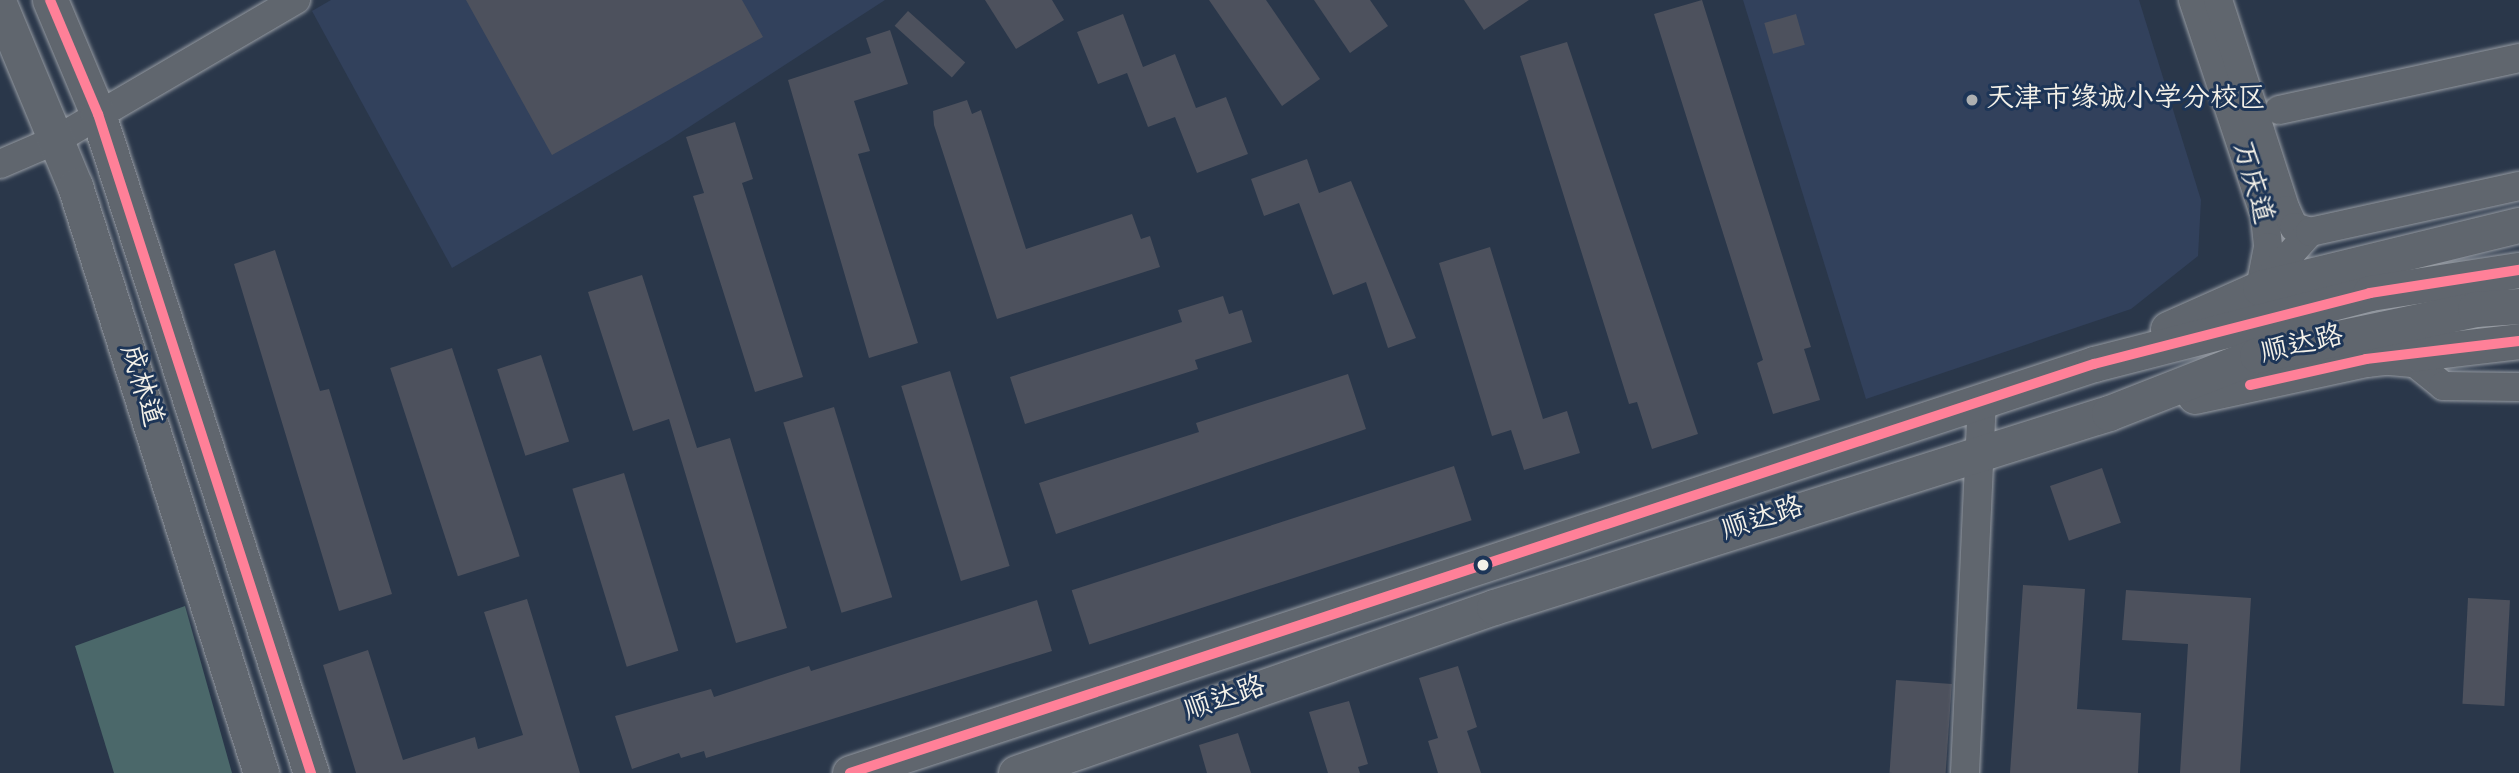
<!DOCTYPE html>
<html>
<head>
<meta charset="utf-8">
<style>
  body { margin:0 }
  #map { position:relative; width:2519px; height:773px; overflow:hidden; background:#2a374a; font-family:"Indie Flower","LXGW WenKai TC",sans-serif }
  div>[style] { position:absolute }
  .built>* { inset:0; background:#32415c }
  .green>* { inset:0; background:#4b686a }
  .building>* { inset:0; background:#4d515d; transform-origin:0 0 }
  .roads { filter:drop-shadow(0 0 2px #979ca3) drop-shadow(0 0 2px #979ca3) }
  .minor>* { height:28px; margin:-14px; padding:0 14px; transform-origin:14px; border-radius:14px; background:#60666e }
  .major>* { height:35px; margin:-17.5px; padding:0 17.5px; transform-origin:17.5px; border-radius:17.5px; background:#60666e }
  .bus-1>* { height:10px; margin:-5px; padding:0 5px; transform-origin:5px; border-radius:5px; background:#ff8098 }
  .dots>* { width:19px; height:19px; translate:-50% -50%; box-sizing:border-box; border:4px solid #1d3557; border-radius:50% }
  span { translate:-50% -50%; white-space:nowrap; text-align:center; line-height:1.15; -webkit-text-stroke:6px #1d3557; paint-order:stroke }
  .poi-label { font-size:28px; color:#f4f1e8 }
  .left { translate:0 -50%; text-align:left }
  .street-label { font-size:28px; color:#f4f1e8 }
</style>
</head>
<body>
<div id="map">
  <div class="built">
    <i style="clip-path:polygon(331px 0,885px 0,669px 140px,452px 268px,312px 11px)"></i>
    <i style="clip-path:polygon(1743px 0,2139px 0,2201px 200px,2198px 256px,2131px 309px,1866px 399px)"></i>
  </div>
  <div class="green">
    <i style="clip-path:polygon(185px 606px,232px 773px,114px 773px,75px 646px)"></i>
  </div>
  <div class="building">
    <i style="clip-path:polygon(466px 0,742px 0,763px 37px,552px 155px)"></i>
    <i style="clip-path:polygon(985px 0,1052px 0,1064px 20px,1016px 49px)"></i>
    <i style="clip-path:polygon(1209px 0,1266px 0,1320px 79px,1282px 106px)"></i>
    <i style="clip-path:polygon(1314px 0,1370px 0,1388px 26px,1350px 53px)"></i>
    <i style="clip-path:polygon(1464px 0,1529px 0,1484px 30px)"></i>
    <i style="clip-path:polygon(1702px 0,1811px 347px,1804px 349px,1820px 400px,1773px 414px,1757px 363px,1763px 360px,1654px 14px)"></i>
    <i style="left:908px;top:11px;width:77px;height:20px;rotate:42deg"></i>
    <i style="clip-path:polygon(1123px 14px,1143px 67px,1175px 54px,1196px 108px,1226px 97px,1248px 154px,1197px 173px,1175px 117px,1148px 127px,1127px 73px,1098px 84px,1077px 32px)"></i>
    <i style="left:1796px;top:14px;width:32px;height:33px;rotate:74deg"></i>
    <i style="clip-path:polygon(890px 30px,908px 84px,854px 101px,870px 151px,858px 154px,918px 343px,869px 358px,788px 80px,871px 53px,866px 38px)"></i>
    <i style="clip-path:polygon(1567px 42px,1698px 434px,1652px 449px,1637px 402px,1629px 404px,1520px 56px)"></i>
    <i style="clip-path:polygon(967px 100px,972px 114px,981px 110px,1026px 249px,1132px 214px,1141px 239px,1150px 236px,1160px 267px,997px 319px,934px 125px,933px 111px)"></i>
    <i style="clip-path:polygon(735px 122px,753px 179px,742px 183px,803px 377px,755px 392px,693px 196px,704px 193px,686px 137px)"></i>
    <i style="clip-path:polygon(1307px 159px,1319px 193px,1351px 181px,1416px 338px,1388px 348px,1366px 282px,1333px 295px,1299px 203px,1264px 216px,1251px 179px)"></i>
    <i style="clip-path:polygon(1490px 247px,1543px 419px,1567px 411px,1580px 453px,1524px 470px,1511px 430px,1492px 436px,1439px 263px)"></i>
    <i style="clip-path:polygon(275px 250px,320px 391px,329px 389px,392px 594px,339px 611px,234px 264px)"></i>
    <i style="clip-path:polygon(642px 275px,697px 448px,730px 438px,787px 628px,736px 643px,669px 419px,633px 431px,588px 292px)"></i>
    <i style="clip-path:polygon(1223px 296px,1229px 314px,1242px 310px,1252px 342px,1195px 360px,1198px 369px,1025px 424px,1010px 377px,1182px 322px,1178px 310px)"></i>
    <i style="left:452px;top:348px;width:219px;height:65px;rotate:72deg"></i>
    <i style="left:541px;top:355px;width:91px;height:46px;rotate:72deg"></i>
    <i style="left:950px;top:371px;width:204px;height:51px;rotate:73deg"></i>
    <i style="clip-path:polygon(1348px 374px,1366px 429px,1056px 534px,1039px 483px,1199px 432px,1196px 423px)"></i>
    <i style="left:834px;top:407px;width:199px;height:53px;rotate:73deg"></i>
    <i style="left:1454px;top:466px;width:57px;height:402px;rotate:72deg"></i>
    <i style="left:2102px;top:468px;width:58px;height:55px;rotate:71deg"></i>
    <i style="left:624px;top:473px;width:186px;height:54px;rotate:73deg"></i>
    <i style="clip-path:polygon(2023px 585px,2085px 589px,2077px 709px,2141px 713px,2138px 773px,2010px 773px)"></i>
    <i style="clip-path:polygon(2126px 590px,2251px 598px,2240px 773px,2180px 773px,2188px 644px,2122px 640px)"></i>
    <i style="left:2468px;top:598px;width:42px;height:106px;rotate:3deg"></i>
    <i style="clip-path:polygon(527px 599px,580px 773px,356px 773px,323px 665px,368px 650px,403px 760px,475px 737px,478px 749px,523px 735px,484px 612px)"></i>
    <i style="clip-path:polygon(1037px 600px,1052px 651px,706px 758px,704px 751px,681px 758px,679px 753px,632px 769px,615px 716px,711px 689px,714px 697px,809px 666px,811px 671px)"></i>
    <i style="clip-path:polygon(1458px 666px,1477px 727px,1467px 731px,1481px 773px,1438px 773px,1428px 741px,1438px 738px,1419px 678px)"></i>
    <i style="left:1896px;top:680px;width:56px;height:93px;rotate:4deg"></i>
    <i style="clip-path:polygon(1349px 701px,1368px 764px,1358px 767px,1360px 773px,1328px 773px,1309px 712px)"></i>
    <i style="clip-path:polygon(1238px 733px,1251px 773px,1207px 773px,1199px 745px)"></i>
  </div>
  <div class="roads">
    <div class="minor">
      <i style="left:2193px;top:0;width:229px;rotate:71.6deg"></i>
      <i style="left:2265px;top:217px;width:30px;rotate:84deg"></i>
      <i style="left:2268px;top:247px;width:42px;rotate:101deg"></i>
      <i style="left:2218px;top:0;width:221px;rotate:72.1deg"></i>
      <i style="left:2286px;top:210px;width:19px;rotate:65deg"></i>
      <i style="left:2294px;top:227px;width:17px;rotate:17deg"></i>
      <i style="left:2279px;top:110px;width:246px;rotate:-12.2deg"></i>
      <i style="left:0;top:164px;width:61px;rotate:-23.2deg"></i>
      <i style="left:56px;top:140px;width:278px;rotate:-30.3deg"></i>
      <i style="left:2261px;top:287px;width:74px;rotate:-48.3deg"></i>
      <i style="left:2310px;top:232px;width:214px;rotate:-12.4deg"></i>
      <i style="left:2390px;top:361px;width:25px;rotate:5deg"></i>
      <i style="left:2415px;top:363px;width:36px;rotate:39deg"></i>
      <i style="left:2443px;top:386px;width:76px;rotate:0.8deg"></i>
      <i style="left:1965px;top:773px;width:374px;rotate:-87.4deg"></i>
    </div>
    <div class="major">
      <i style="left:50px;top:0;width:124px;rotate:67.2deg"></i>
      <i style="left:98px;top:114px;width:693px;rotate:72.09deg"></i>
      <i style="left:0;top:6px;width:195px;rotate:67.4deg"></i>
      <i style="left:75px;top:186px;width:616px;rotate:72.42deg"></i>
      <i style="left:2168px;top:329px;width:101px;rotate:-24deg"></i>
      <i style="left:2260px;top:288px;width:267px;rotate:-13.7deg"></i>
      <i style="left:2195px;top:396px;width:175px;rotate:-12.2deg"></i>
      <i style="left:2366px;top:359px;width:154px;rotate:-6.7deg"></i>
      <i style="left:850px;top:773px;width:1310px;rotate:-18.2deg"></i>
      <i style="left:2094px;top:364px;width:285px;rotate:-14.4deg"></i>
      <i style="left:2370px;top:293px;width:151px;rotate:-8.8deg"></i>
      <i style="left:1016px;top:773px;width:506px;rotate:-19.15deg"></i>
      <i style="left:1494px;top:607px;width:645px;rotate:-17.51deg"></i>
      <i style="left:2109px;top:413px;width:159px;rotate:-21.4deg"></i>
      <i style="left:2257px;top:355px;width:223px;rotate:-11.9deg"></i>
      <i style="left:2475px;top:309px;width:44px;rotate:-3.9deg"></i>
    </div>
  </div>
  <div class="bus-1">
    <i style="left:50px;top:0;width:124px;rotate:67.2deg"></i>
    <i style="left:98px;top:114px;width:693px;rotate:72.09deg"></i>
    <i style="left:2250px;top:385px;width:119px;rotate:-12.6deg"></i>
    <i style="left:2366px;top:359px;width:154px;rotate:-6.7deg"></i>
    <i style="left:850px;top:773px;width:1310px;rotate:-18.2deg"></i>
    <i style="left:2094px;top:364px;width:285px;rotate:-14.4deg"></i>
    <i style="left:2370px;top:293px;width:151px;rotate:-8.8deg"></i>
  </div>
  <div class="dots">
    <i style="left:1972px;top:100px;background:#adb0b1"></i>
    <i style="left:1483px;top:565px;background:#f4f1e8"></i>
  </div>
  <div class="poi-label">
    <span class="left" style="left:1986px;top:100px">天津市缘诚小学分校区</span>
  </div>
  <div class="street-label">
    <span style="left:2251px;top:183px;rotate:74deg">万庆道</span>
    <span style="left:2302px;top:346px;rotate:-13deg">顺达路</span>
    <span style="left:140px;top:386px;rotate:73deg">成林道</span>
    <span style="left:1763px;top:520px;rotate:-18deg">顺达路</span>
    <span style="left:1225px;top:700px;rotate:-19deg">顺达路</span>
  </div>
</div>
</body>
</html>
